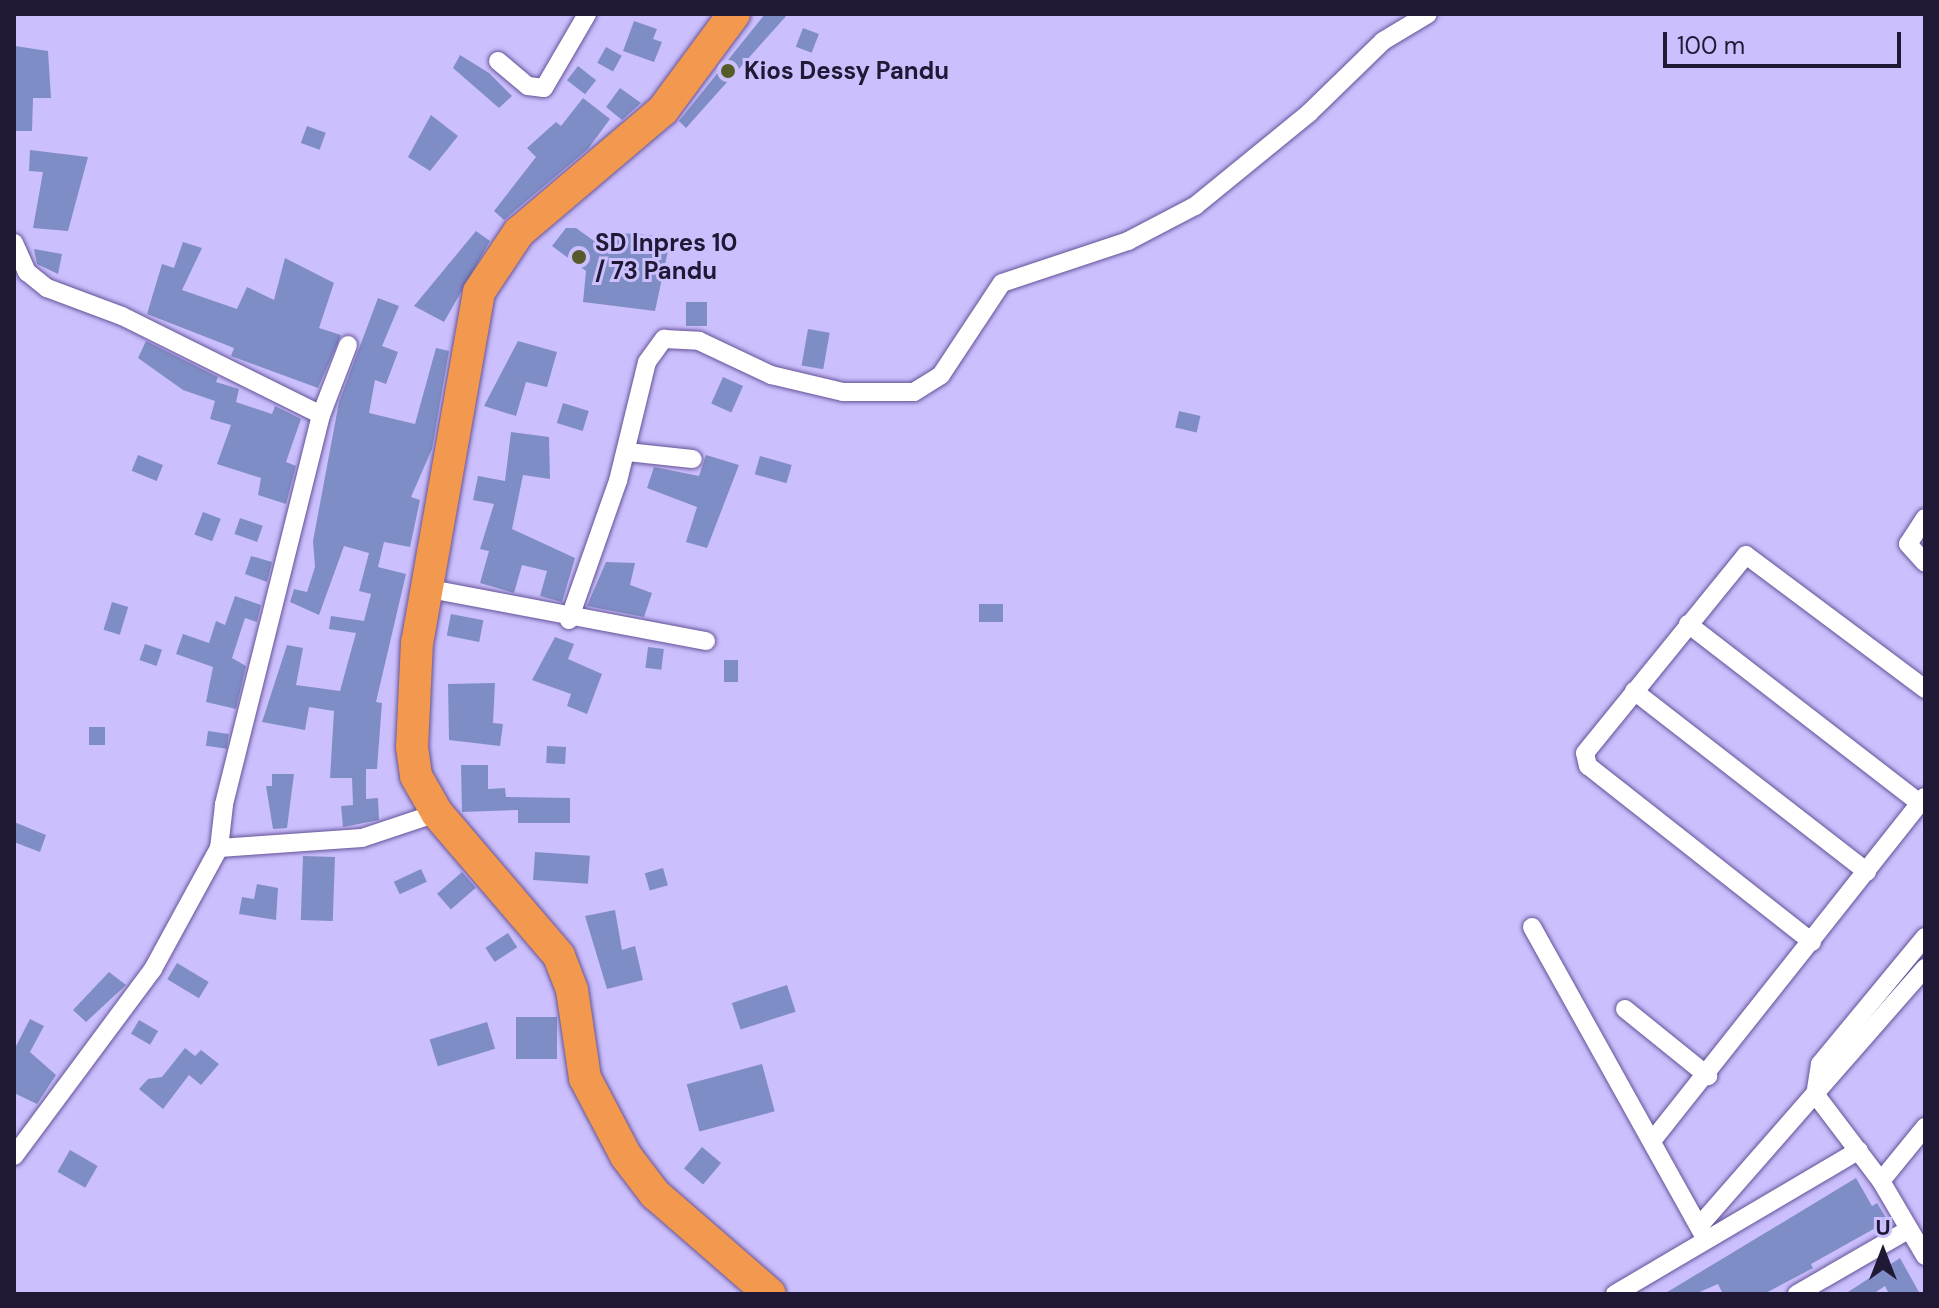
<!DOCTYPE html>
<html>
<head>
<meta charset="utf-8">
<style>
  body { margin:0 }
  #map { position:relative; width:1939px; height:1308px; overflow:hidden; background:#ccbffd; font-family:"DM Sans",sans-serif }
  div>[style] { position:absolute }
  .building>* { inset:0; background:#7f8dc6; transform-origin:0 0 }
  .roads { filter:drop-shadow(0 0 2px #645397) drop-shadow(0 0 2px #645397) }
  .minor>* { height:18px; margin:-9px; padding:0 9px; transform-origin:9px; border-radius:9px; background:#fff }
  .trunk>* { height:32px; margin:-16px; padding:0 16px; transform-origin:16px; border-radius:16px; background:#f2984f }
  .dots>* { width:22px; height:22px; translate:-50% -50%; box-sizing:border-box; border:4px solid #ccbffd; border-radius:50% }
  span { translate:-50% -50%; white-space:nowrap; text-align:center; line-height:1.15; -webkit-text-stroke:6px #ccbffd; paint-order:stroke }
  .poi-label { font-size:24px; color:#201936; font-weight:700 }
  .left { translate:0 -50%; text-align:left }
  .frame { position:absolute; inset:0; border:16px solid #201936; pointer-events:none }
  .north { position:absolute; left:1843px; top:1212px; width:80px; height:80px; -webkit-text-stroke:6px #ccbffd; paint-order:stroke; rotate:0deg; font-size:22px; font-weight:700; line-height:32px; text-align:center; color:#201936 }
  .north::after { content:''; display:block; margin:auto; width:28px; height:36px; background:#201936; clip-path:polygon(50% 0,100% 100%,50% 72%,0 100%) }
  .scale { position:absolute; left:1663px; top:32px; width:238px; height:36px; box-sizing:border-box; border:4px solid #201936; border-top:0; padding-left:10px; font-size:24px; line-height:28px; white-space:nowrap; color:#201936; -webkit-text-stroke:6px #ccbffd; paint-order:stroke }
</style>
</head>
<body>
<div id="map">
  <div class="building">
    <i style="clip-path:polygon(765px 14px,788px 14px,686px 128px,679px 121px)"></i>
    <i style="clip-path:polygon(634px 21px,657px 29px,653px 39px,662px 42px,654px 62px,623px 51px)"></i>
    <i style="left:803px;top:28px;width:17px;height:20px;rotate:21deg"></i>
    <i style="clip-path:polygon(15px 46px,48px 51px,51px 98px,33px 98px,32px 131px,14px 131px)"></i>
    <i style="left:606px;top:47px;width:18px;height:18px;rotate:29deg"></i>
    <i style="clip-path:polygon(460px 55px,489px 73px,512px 96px,499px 108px,453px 68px)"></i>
    <i style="left:578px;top:66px;width:23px;height:18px;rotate:38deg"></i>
    <i style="clip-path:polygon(620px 88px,641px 103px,622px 120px,606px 107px)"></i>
    <i style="clip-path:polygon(583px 98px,610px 119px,588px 149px,504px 220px,494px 211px,536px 157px,527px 148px,556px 122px,561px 126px)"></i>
    <i style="clip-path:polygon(431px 115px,458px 136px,430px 171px,408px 157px)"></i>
    <i style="left:307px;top:126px;width:20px;height:18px;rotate:20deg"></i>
    <i style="clip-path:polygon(30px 150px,88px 157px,68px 231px,33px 228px,43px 172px,29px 171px)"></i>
    <i style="clip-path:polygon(566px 228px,576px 228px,608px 251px,609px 232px,671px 237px,655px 311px,583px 302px,586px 271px,552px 246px)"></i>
    <i style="clip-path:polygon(476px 231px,490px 241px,444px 322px,414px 306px)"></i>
    <i style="clip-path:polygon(183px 242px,202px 248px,182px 290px,237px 309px,247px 287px,274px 300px,285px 258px,334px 283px,319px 328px,341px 335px,318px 388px,231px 356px,234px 348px,147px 314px,162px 264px,174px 268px)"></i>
    <i style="clip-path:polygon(34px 249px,62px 254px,58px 274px,37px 264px)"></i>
    <i style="clip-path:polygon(378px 298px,399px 306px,382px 346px,398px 352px,386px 384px,375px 380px,369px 413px,415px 424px,436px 348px,449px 351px,432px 449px,411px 497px,420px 500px,410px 547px,384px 542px,378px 567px,406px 574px,376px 702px,382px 703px,377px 769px,366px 769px,366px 799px,378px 798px,379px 820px,343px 827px,341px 806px,353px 805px,352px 778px,330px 778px,334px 711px,309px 707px,305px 730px,262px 722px,287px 645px,303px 648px,296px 685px,340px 691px,356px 633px,329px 629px,331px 616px,364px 621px,371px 594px,359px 591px,369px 553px,344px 546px,319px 615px,290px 602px,294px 589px,307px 592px,315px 567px,313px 541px,339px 402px)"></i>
    <i style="left:686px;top:302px;width:21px;height:24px"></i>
    <i style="left:808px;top:329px;width:22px;height:37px;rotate:10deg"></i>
    <i style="clip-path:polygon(146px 341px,218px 377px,216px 382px,239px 389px,236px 402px,272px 414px,275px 406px,301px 419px,286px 462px,296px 466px,286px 504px,258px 495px,261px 478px,217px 464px,231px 425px,210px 419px,215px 401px,183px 390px,138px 358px)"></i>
    <i style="clip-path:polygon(518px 341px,557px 352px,547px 387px,526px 382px,516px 416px,484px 406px)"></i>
    <i style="left:723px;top:377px;width:22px;height:29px;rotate:24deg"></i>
    <i style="left:563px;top:403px;width:27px;height:21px;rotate:17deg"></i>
    <i style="left:1179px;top:411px;width:22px;height:17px;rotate:13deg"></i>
    <i style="clip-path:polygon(511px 432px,549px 437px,550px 479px,523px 475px,512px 529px,575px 558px,562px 602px,540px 596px,547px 571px,522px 565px,514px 593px,480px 583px,489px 551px,480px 549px,494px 504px,473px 500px,478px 476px,505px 481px)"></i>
    <i style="left:138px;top:455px;width:27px;height:17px;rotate:22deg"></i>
    <i style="clip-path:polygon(706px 455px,739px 465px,707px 548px,686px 542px,697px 507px,647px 488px,654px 467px,699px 476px)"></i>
    <i style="left:760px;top:456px;width:33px;height:19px;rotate:16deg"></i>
    <i style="left:203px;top:512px;width:19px;height:24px;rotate:21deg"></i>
    <i style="left:240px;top:518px;width:24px;height:17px;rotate:19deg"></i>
    <i style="clip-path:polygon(251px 556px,272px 562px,267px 582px,245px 574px)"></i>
    <i style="clip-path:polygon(606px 562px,635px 563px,630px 585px,652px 593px,644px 617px,587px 606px)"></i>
    <i style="clip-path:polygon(235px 596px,261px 605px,257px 622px,245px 618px,232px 658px,246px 666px,236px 709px,206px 702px,213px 667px,176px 654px,183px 634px,209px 643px,216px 621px,225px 625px)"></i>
    <i style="left:112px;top:602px;width:17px;height:29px;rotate:17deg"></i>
    <i style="left:979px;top:604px;width:24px;height:18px"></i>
    <i style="left:451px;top:614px;width:33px;height:22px;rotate:11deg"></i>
    <i style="clip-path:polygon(555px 637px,574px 644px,568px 659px,602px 674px,587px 714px,567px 706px,571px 694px,532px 680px)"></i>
    <i style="left:145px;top:644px;width:18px;height:17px;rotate:19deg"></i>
    <i style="left:648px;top:647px;width:16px;height:21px;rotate:7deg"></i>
    <i style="left:724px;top:660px;width:14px;height:22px"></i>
    <i style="clip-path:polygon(495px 683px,493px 723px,503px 724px,500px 746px,449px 740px,448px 684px)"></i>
    <i style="left:89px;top:727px;width:16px;height:18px"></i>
    <i style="left:208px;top:731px;width:21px;height:15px;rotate:8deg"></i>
    <i style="left:547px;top:746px;width:19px;height:17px;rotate:3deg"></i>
    <i style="clip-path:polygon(461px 765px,488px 765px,488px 789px,505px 788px,506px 797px,570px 798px,570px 823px,518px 823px,518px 810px,462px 812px)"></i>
    <i style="clip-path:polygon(272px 774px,294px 774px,287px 828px,273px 829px,266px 786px,272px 786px)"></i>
    <i style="clip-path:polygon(14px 822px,46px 835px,40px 852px,14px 842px)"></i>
    <i style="left:535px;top:852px;width:55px;height:28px;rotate:4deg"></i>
    <i style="left:303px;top:856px;width:32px;height:64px;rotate:2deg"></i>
    <i style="left:663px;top:868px;width:18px;height:19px;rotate:74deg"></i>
    <i style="left:421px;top:869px;width:14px;height:30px;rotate:65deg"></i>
    <i style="left:462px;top:872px;width:21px;height:33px;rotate:49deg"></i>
    <i style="clip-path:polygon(257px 884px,278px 888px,276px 920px,239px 914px,242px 897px,254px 899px)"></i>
    <i style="clip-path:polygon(615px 910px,622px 950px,635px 946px,643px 980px,607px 989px,585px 916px)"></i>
    <i style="left:508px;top:933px;width:17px;height:27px;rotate:57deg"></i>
    <i style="left:177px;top:963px;width:37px;height:19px;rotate:31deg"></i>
    <i style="clip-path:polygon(109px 972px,126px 985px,86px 1022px,73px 1010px)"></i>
    <i style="left:787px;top:985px;width:28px;height:58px;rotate:72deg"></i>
    <i style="left:516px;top:1017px;width:41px;height:42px"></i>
    <i style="clip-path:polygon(30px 1019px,44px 1026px,30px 1052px,56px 1075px,37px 1104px,14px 1093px,14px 1050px)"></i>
    <i style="left:139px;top:1020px;width:22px;height:16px;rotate:30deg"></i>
    <i style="left:487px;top:1022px;width:28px;height:60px;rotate:73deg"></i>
    <i style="clip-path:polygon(185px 1048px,195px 1056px,201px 1050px,219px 1064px,201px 1085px,189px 1075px,163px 1109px,139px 1089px,148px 1079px,162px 1077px)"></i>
    <i style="left:762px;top:1064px;width:49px;height:78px;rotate:75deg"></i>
    <i style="left:702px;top:1147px;width:25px;height:28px;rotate:40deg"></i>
    <i style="left:70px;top:1150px;width:32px;height:25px;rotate:30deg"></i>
    <i style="clip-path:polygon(1856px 1178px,1872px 1206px,1877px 1203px,1888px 1221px,1811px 1264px,1813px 1268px,1764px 1294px,1723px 1294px,1718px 1284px,1695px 1294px,1664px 1294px)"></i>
    <i style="clip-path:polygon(1900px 1258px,1920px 1294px,1889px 1294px,1885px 1286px,1873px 1294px,1845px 1294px)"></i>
  </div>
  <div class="roads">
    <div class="minor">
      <i style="left:498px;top:61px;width:39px;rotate:40deg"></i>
      <i style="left:528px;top:86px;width:16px;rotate:7deg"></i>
      <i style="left:544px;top:88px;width:86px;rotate:-59.8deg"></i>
      <i style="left:14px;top:243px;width:32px;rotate:66deg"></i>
      <i style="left:27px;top:272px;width:26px;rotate:39deg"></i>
      <i style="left:47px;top:288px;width:80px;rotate:20.5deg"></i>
      <i style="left:122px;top:316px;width:222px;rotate:26.4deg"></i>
      <i style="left:321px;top:415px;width:402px;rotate:104deg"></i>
      <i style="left:224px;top:805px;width:43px;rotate:96.6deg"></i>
      <i style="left:219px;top:848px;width:138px;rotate:118.6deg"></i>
      <i style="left:153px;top:969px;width:233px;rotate:126.6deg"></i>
      <i style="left:321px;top:415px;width:75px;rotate:-68.9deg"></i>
      <i style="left:627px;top:452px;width:66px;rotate:6.1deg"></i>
      <i style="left:1925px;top:518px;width:31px;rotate:123deg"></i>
      <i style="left:1908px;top:544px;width:25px;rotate:48deg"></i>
      <i style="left:425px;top:588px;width:286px;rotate:10.7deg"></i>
      <i style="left:569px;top:620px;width:147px;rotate:-70.6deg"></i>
      <i style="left:618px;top:481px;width:122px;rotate:-76.3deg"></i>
      <i style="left:647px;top:362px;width:29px;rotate:-54deg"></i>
      <i style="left:664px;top:339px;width:35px;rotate:3deg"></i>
      <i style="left:699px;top:341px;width:80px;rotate:25.3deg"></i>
      <i style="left:771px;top:375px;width:74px;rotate:13.3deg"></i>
      <i style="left:843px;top:392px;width:71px"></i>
      <i style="left:914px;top:392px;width:32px;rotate:-32deg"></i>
      <i style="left:941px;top:375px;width:110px;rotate:-56.5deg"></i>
      <i style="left:1002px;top:283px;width:133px;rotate:-18.4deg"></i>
      <i style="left:1128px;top:241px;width:76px;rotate:-27.6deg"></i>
      <i style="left:1195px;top:206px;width:147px;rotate:-39.2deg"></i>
      <i style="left:1309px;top:113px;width:103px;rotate:-44.2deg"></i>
      <i style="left:1383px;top:41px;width:52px;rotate:-31deg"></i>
      <i style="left:1688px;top:624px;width:293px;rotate:37.7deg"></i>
      <i style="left:1634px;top:691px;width:295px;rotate:37.8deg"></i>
      <i style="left:219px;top:848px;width:143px;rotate:-4deg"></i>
      <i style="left:362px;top:838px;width:79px;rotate:-18.4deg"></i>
      <i style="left:1532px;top:927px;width:358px;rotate:60.9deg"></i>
      <i style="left:1925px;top:937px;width:165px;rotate:129.6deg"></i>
      <i style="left:1820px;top:1064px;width:30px;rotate:99deg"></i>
      <i style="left:1815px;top:1094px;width:109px;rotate:52.8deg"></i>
      <i style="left:1881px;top:1181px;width:87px;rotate:59.6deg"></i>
      <i style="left:1812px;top:942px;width:285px;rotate:-141.8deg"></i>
      <i style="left:1588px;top:766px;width:13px;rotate:-103deg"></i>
      <i style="left:1585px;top:753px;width:255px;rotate:-50.9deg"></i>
      <i style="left:1746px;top:555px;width:224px;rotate:36.8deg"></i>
      <i style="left:1625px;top:1009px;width:107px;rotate:38.9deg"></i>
      <i style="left:1652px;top:1141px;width:439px;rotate:-51.6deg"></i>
      <i style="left:1881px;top:1181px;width:70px;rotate:-50.8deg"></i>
      <i style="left:1700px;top:1225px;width:342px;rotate:-48.8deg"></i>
      <i style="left:1615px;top:1294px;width:283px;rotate:-30.5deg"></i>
      <i style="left:1797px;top:1294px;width:128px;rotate:-30deg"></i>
    </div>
    <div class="trunk">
      <i style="left:734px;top:14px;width:119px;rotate:126.5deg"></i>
      <i style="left:663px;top:110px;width:189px;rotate:139.7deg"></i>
      <i style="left:519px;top:232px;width:72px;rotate:123.7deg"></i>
      <i style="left:479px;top:292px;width:355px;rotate:100deg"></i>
      <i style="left:417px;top:642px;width:105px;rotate:92.7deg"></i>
      <i style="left:412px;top:747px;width:29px;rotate:82deg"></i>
      <i style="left:416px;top:776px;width:43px;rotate:60.4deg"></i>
      <i style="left:437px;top:813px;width:188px;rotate:49.5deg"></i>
      <i style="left:559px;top:956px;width:36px;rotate:69deg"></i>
      <i style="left:572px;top:990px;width:89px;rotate:81.6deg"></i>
      <i style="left:585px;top:1078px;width:88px;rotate:62.3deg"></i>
      <i style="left:626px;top:1156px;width:48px;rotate:52.7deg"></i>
      <i style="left:655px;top:1194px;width:152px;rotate:41deg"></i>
    </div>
  </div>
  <div class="dots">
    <i style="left:728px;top:71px;background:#575b29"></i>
    <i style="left:579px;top:257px;background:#575b29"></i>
  </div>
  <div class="poi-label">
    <span class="left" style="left:744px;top:71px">Kios Dessy Pandu</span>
    <span class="left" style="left:595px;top:257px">SD Inpres 10<br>/ 73 Pandu</span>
  </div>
  <div class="frame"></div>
  <div class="north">U</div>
  <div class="scale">100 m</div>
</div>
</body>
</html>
